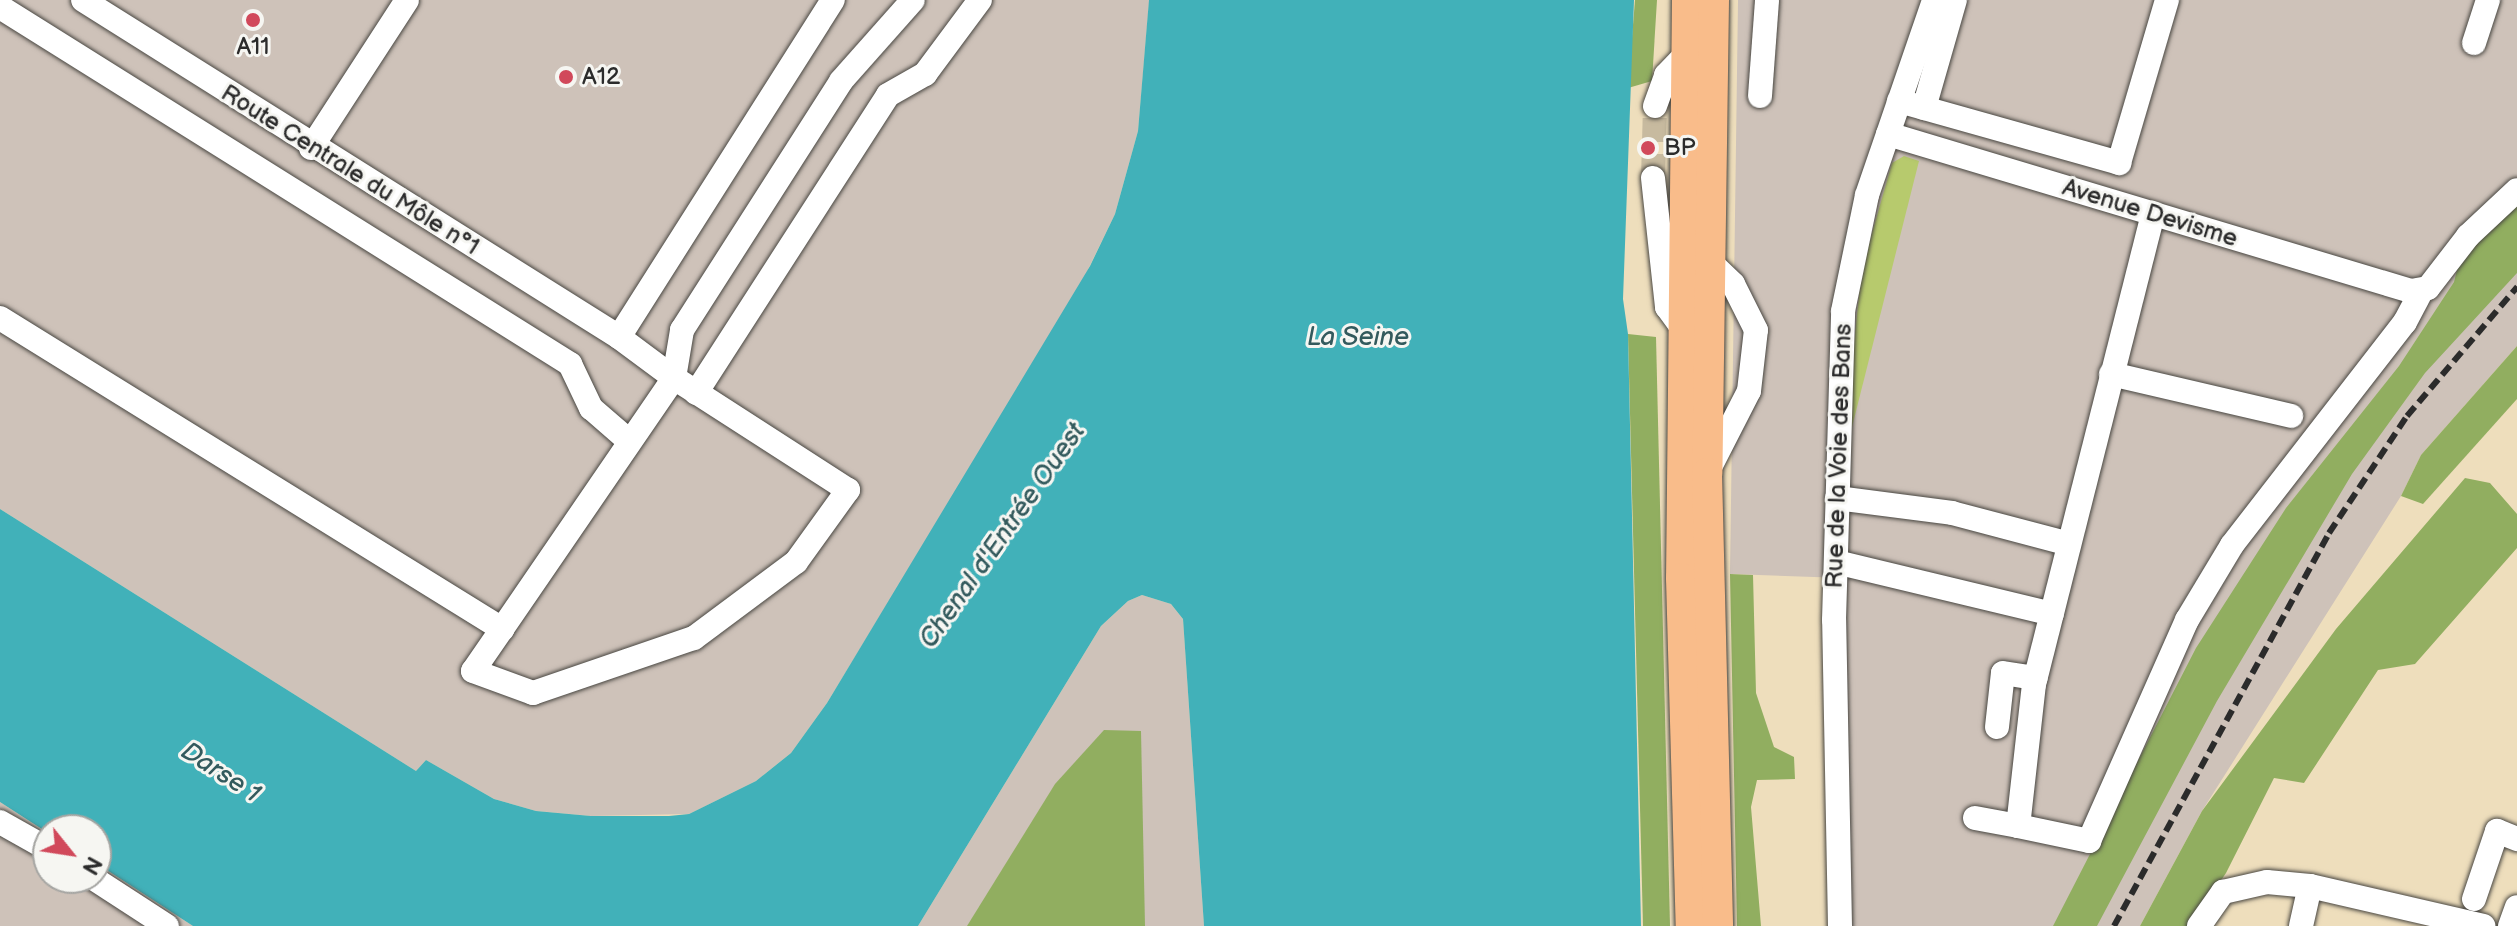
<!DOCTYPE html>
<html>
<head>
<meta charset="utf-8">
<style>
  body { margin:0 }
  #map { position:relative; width:2517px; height:926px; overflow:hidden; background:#eedebc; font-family:"Balsamiq Sans",sans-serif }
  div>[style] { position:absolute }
  .industrial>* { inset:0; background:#cec2b9 }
  .green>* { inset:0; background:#b7ca6d }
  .forest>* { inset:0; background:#91ae60 }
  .water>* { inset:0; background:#41b1b9 }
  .minor-tunnel>* { height:24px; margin-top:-12px; transform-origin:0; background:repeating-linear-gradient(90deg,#c7ba9f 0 24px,transparent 0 36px) }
  .roads { filter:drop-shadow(0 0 2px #484641) drop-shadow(0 0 2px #484641) }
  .minor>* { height:24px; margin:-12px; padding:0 12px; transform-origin:12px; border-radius:12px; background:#fff }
  .major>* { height:30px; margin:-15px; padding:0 15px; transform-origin:15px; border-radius:15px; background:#f9bc8a }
  .rail>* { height:6px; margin-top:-3px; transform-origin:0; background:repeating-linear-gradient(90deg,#2b2b2b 0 12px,transparent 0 18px) }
  .dots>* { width:22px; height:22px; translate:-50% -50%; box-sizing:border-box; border:4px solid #f6f6f2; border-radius:50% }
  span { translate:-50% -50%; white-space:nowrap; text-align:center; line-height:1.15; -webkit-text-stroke:6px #f6f6f2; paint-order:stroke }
  .poi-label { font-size:24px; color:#2b2b2b }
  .left { translate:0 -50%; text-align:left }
  .street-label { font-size:24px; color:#2b2b2b }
  .water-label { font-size:26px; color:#335a5d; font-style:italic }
  .north { position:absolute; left:32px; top:814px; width:80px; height:80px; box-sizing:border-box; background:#f6f6f2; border:2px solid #a5a5a2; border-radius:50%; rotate:120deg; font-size:22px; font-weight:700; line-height:32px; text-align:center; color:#2b2b2b }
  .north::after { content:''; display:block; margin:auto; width:28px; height:36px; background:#d1495b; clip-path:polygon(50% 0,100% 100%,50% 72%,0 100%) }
</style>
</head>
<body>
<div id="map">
  <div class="industrial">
    <i style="clip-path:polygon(0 0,1149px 0,1149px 3px,1138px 131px,1115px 214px,1079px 288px,827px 703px,791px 753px,756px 781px,689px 814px,591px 816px,536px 811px,494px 799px,426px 760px,416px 771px,0 509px)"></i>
    <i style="clip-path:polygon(1738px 0,2517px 0,2517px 346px,2421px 455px,2401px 496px,2202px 811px,2140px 926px,1850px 926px,1843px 578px,1730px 574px)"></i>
    <i style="clip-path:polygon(1142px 595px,1171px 604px,1183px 619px,1204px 926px,918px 926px,1101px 626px,1128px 601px)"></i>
    <i style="clip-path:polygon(0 802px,48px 833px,48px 878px,96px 878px,96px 863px,193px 926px,0 926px)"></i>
  </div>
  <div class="green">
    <i style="clip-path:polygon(1904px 156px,1919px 161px,1850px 435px,1850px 379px,1862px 268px,1892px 163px)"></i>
  </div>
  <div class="forest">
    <i style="clip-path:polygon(1635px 0,1657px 0,1652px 81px,1628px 88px)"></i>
    <i style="clip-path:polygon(2517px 204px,2517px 273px,2425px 373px,2352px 474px,2217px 701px,2097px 926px,2053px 926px,2196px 648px,2286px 508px,2399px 366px,2454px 282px,2460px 258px)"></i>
    <i style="clip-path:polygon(1628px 334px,1656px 337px,1670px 926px,1643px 926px)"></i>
    <i style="clip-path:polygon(2517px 346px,2517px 399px,2423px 504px,2401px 496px,2421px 455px)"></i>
    <i style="clip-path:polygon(2465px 478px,2490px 483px,2517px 514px,2517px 548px,2415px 664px,2378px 670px,2304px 783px,2274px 778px,2226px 873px,2190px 926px,2140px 926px,2202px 811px,2336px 629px)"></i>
    <i style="clip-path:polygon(1730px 574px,1753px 575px,1756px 693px,1774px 747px,1794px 757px,1795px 779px,1757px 780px,1751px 807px,1761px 926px,1737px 926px)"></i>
    <i style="clip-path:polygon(1104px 730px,1141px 731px,1145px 926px,967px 926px,1055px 784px)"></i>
  </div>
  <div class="water">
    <i style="clip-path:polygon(1149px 0,1634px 0,1623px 299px,1628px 334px,1641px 926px,1204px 926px,1183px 619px,1171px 604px,1142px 595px,1128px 601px,1101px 626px,918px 926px,193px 926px,96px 863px,96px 830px,48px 833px,0 802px,0 509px,416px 771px,426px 760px,494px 799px,536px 811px,591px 816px,669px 816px,689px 814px,756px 781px,791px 753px,827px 703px,1090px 266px,1115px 214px,1138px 131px)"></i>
  </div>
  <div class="minor-tunnel">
    <i style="left:1653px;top:178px;width:72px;rotate:-88.4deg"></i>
  </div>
  <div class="roads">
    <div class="minor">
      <i style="left:0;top:7px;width:673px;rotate:32.06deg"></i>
      <i style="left:570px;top:364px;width:49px;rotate:64.5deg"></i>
      <i style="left:591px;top:408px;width:49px;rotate:40.9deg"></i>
      <i style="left:2474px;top:43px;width:45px;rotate:-72deg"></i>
      <i style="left:1760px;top:96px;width:96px;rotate:-85.8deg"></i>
      <i style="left:1899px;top:101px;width:229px;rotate:15.7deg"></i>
      <i style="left:2119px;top:163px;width:170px;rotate:-73.6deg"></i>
      <i style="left:1655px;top:106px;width:33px;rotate:-70deg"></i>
      <i style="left:1666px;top:75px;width:29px;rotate:-46deg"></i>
      <i style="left:1924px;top:108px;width:112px;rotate:-74deg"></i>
      <i style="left:1888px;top:134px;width:546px;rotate:16.71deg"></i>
      <i style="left:2411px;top:291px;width:17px;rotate:-10deg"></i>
      <i style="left:2428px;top:288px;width:66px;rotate:-52.4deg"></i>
      <i style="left:2468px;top:236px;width:67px;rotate:-43.2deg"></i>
      <i style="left:311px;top:148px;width:176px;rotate:-57deg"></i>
      <i style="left:1653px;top:178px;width:130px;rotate:83.8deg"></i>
      <i style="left:1667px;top:307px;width:26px;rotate:54deg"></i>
      <i style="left:2153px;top:214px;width:485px;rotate:104.2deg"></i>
      <i style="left:2034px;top:684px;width:143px;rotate:96.4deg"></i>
      <i style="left:2018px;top:826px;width:73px;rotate:11.9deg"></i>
      <i style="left:2089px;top:841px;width:242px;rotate:-66.1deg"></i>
      <i style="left:2187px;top:620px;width:87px;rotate:-59deg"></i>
      <i style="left:2232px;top:545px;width:282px;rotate:-52.2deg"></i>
      <i style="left:2405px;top:322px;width:34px;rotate:-62deg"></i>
      <i style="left:0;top:318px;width:591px;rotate:31.78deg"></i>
      <i style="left:502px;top:629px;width:304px;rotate:-55.6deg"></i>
      <i style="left:674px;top:378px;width:69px;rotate:-143.3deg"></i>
      <i style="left:619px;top:337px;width:633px;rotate:-147.84deg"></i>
      <i style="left:619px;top:337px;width:399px;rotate:-57.6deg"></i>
      <i style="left:2111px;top:374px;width:185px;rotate:13.1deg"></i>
      <i style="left:696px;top:393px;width:354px;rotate:-57.2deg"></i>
      <i style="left:888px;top:95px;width:43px;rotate:-29.6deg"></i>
      <i style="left:925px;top:74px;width:92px;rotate:-53.4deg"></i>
      <i style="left:1707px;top:473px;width:92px;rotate:-62.9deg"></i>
      <i style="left:1749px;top:391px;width:61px;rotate:-83.5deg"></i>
      <i style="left:1756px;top:330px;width:51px;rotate:-116.6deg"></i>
      <i style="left:1733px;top:284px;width:32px;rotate:-136deg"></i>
      <i style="left:1837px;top:498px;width:116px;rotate:7.4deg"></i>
      <i style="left:1952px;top:513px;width:121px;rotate:14.8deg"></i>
      <i style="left:1836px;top:562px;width:222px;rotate:13.5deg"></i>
      <i style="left:502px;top:629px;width:51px;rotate:124.6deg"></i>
      <i style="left:473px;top:671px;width:64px;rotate:20.1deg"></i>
      <i style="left:533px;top:693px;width:170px;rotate:-18.9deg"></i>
      <i style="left:694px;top:638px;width:127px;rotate:-36.7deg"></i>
      <i style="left:796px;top:562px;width:89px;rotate:-54.2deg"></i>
      <i style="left:848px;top:490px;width:207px;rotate:-147.2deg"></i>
      <i style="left:674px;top:378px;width:49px;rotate:-80.5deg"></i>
      <i style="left:682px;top:330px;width:295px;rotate:-57.4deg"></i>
      <i style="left:841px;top:81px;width:108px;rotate:-48.4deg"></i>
      <i style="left:1997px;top:727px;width:54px;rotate:-83.7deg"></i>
      <i style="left:2003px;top:673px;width:33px;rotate:9deg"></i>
      <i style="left:1975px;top:818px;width:44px;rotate:10.5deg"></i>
      <i style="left:0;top:822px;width:55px;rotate:29.4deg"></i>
      <i style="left:93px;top:878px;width:88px;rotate:33deg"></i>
      <i style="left:2474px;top:899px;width:72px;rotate:-71.3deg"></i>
      <i style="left:2497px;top:831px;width:22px;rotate:22deg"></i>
      <i style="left:1840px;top:926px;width:306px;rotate:-91.1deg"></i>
      <i style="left:1834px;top:620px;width:309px;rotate:-88.3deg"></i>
      <i style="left:1843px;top:311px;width:118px;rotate:-78.3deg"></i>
      <i style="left:1867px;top:195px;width:206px;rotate:-71deg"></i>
      <i style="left:2199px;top:926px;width:42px;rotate:-54.8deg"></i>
      <i style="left:2223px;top:892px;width:45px;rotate:-12.8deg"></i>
      <i style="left:2267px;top:882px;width:43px;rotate:5.3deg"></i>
      <i style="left:2310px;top:886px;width:178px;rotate:13deg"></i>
      <i style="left:2301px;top:926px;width:41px;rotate:-77.3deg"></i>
      <i style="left:2510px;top:926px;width:20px;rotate:-70deg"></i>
    </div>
    <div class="major">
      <i style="left:1687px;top:0;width:578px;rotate:90.59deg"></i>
      <i style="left:1681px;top:578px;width:348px;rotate:88.4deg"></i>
      <i style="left:1714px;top:0;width:473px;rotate:90.8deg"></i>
      <i style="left:1707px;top:473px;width:453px;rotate:88.6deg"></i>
    </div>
  </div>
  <div class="rail">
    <i style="left:2114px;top:926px;width:448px;rotate:-61.3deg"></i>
    <i style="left:2329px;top:533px;width:141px;rotate:-56.3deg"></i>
    <i style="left:2407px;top:416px;width:170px;rotate:-49.5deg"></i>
  </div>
  <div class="dots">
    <i style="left:253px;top:20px;background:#d1495b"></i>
    <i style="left:566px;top:77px;background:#d1495b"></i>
    <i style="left:1648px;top:148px;background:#d1495b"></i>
  </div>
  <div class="poi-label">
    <span style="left:253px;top:47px">A11</span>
    <span class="left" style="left:582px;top:77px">A12</span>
    <span class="left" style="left:1664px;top:148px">BP</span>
  </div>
  <div class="street-label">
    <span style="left:350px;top:170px;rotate:32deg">Route Centrale du Môle n°1</span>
    <span style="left:2150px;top:213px;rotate:17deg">Avenue Devisme</span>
    <span style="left:1839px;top:456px;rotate:-88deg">Rue de la Voie des Bans</span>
  </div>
  <div class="water-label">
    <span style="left:1358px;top:338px">La Seine</span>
    <span style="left:1003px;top:536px;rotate:-55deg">Chenal d'Entrée Ouest</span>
    <span style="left:220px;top:773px;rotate:33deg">Darse 1</span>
  </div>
  <div class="north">N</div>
</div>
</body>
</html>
